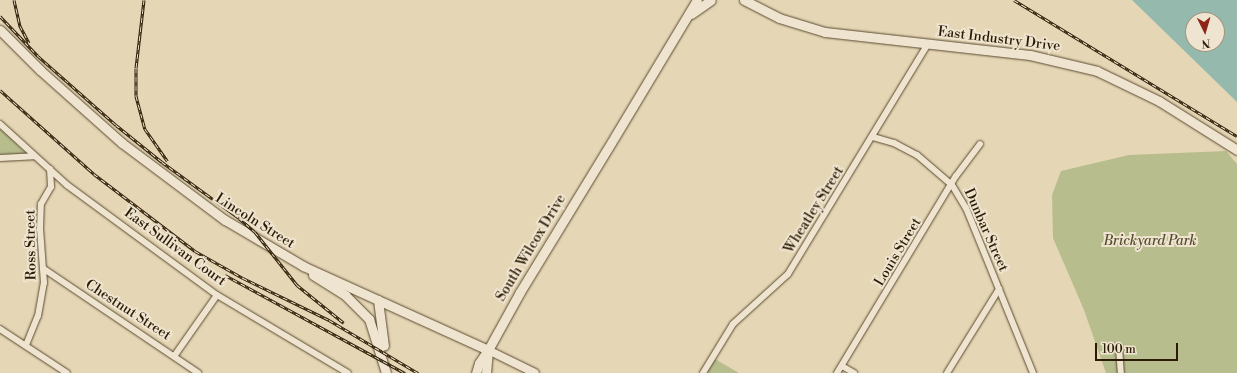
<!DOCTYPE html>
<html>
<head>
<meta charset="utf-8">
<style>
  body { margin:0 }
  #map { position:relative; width:1237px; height:373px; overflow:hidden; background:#e5d6b5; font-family:"Libre Bodoni",serif }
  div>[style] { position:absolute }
  .green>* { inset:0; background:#b7bd8c }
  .water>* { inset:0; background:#96b9ae }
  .roads { filter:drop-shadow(0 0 1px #5a4a30) drop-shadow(0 0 1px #5a4a30) }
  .minor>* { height:6px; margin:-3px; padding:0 3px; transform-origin:3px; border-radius:3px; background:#eee4cf }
  .tertiary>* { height:8px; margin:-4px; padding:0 4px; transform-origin:4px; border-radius:4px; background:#eee4cf }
  .secondary>* { height:9px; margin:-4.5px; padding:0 4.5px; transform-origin:4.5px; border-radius:4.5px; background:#eee4cf }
  .rail>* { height:3px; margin-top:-1.5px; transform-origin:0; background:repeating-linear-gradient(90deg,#eee4cf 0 4.5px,#2c1b04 0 9px); box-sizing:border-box; border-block:1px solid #2c1b04 }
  span { translate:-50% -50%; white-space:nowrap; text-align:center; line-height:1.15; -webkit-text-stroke:4px #eee4cf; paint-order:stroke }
  .street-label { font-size:14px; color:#2c1b04 }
  .park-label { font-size:14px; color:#564c2d; font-style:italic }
  .north { position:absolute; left:1185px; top:12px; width:40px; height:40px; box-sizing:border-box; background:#eee4cf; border:1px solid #a0947e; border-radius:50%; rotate:175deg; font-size:11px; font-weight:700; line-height:16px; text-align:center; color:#2c1b04 }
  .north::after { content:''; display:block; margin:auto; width:14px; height:18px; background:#8f2418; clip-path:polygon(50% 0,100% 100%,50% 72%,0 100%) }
  .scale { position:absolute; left:1095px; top:343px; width:83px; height:18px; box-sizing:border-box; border:2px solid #2c1b04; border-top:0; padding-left:5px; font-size:12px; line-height:14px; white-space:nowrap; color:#2c1b04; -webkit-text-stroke:3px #eee4cf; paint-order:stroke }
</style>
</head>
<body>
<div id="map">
  <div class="green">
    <i style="clip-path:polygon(0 128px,29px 156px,0 159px)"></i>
    <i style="clip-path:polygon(1226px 151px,1237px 164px,1237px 373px,1106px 373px,1084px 310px,1053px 238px,1052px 195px,1061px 171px,1129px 155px)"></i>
    <i style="clip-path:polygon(715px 359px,739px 373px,706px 373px)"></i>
  </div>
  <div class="water">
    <i style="clip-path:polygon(evenodd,1132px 0,1237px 0,1237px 102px,1132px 0,1193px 20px,1217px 20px,1217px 44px,1193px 44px,1193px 20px)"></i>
  </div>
  <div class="roads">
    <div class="minor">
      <i style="left:0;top:124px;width:91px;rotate:42.3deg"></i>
      <i style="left:67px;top:185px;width:186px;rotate:36.3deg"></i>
      <i style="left:217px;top:295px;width:152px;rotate:30.8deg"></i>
      <i style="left:873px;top:137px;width:22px;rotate:16deg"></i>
      <i style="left:894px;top:143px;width:26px;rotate:28deg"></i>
      <i style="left:917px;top:155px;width:46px;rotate:40.6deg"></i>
      <i style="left:952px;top:185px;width:27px;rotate:59deg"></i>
      <i style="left:966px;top:208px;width:178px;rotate:67.9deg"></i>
      <i style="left:0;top:158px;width:34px;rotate:-3deg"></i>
      <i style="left:44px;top:269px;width:186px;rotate:34deg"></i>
      <i style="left:0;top:329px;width:80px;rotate:33.3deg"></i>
      <i style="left:26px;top:345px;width:31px;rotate:-68deg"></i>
      <i style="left:38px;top:316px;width:34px;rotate:-80deg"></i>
      <i style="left:44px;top:283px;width:54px;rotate:-94.2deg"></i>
      <i style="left:40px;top:229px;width:25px;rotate:-88deg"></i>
      <i style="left:41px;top:204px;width:20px;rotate:-60deg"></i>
      <i style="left:51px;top:187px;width:18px;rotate:-93deg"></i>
      <i style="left:1119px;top:347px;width:26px;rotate:86deg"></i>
      <i style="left:175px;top:355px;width:73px;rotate:-55deg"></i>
      <i style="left:842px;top:366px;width:14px;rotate:30deg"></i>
      <i style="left:703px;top:373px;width:57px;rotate:-58.5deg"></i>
      <i style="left:733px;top:324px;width:74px;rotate:-42.3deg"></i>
      <i style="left:788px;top:274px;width:269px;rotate:-58.7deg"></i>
      <i style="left:837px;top:373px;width:230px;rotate:-58.9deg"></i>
      <i style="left:956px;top:176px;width:40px;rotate:-53deg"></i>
      <i style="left:947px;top:373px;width:99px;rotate:-58.2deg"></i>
    </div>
    <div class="tertiary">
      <i style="left:488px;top:350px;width:52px;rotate:26.1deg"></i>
    </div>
    <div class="secondary">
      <i style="left:744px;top:0;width:39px;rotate:27deg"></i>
      <i style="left:779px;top:18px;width:48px;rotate:16.9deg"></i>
      <i style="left:825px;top:32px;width:206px;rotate:6.4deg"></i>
      <i style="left:1030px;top:55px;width:69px;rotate:13.4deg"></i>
      <i style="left:1097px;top:71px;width:69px;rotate:25.8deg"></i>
      <i style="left:1159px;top:101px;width:92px;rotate:32.1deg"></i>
      <i style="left:691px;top:14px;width:24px;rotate:-35deg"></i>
      <i style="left:0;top:30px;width:57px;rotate:45deg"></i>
      <i style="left:40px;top:70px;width:110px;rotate:41.7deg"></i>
      <i style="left:122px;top:143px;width:129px;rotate:36.8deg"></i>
      <i style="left:225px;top:220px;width:91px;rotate:30.5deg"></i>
      <i style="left:303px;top:266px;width:203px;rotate:24.4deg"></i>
      <i style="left:614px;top:138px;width:161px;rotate:-59deg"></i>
      <i style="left:313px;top:275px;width:39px;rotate:32deg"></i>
      <i style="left:346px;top:296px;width:33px;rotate:45deg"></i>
      <i style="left:369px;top:319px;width:57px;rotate:72.5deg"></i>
      <i style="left:378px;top:300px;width:46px;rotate:82.6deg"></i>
      <i style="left:476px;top:373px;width:10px;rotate:-73deg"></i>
      <i style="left:479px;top:363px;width:14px;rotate:-56deg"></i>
      <i style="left:486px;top:373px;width:23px;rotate:-85deg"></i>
      <i style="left:488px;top:350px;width:66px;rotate:-61.1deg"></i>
      <i style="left:520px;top:292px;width:177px;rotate:-58.6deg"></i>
    </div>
  </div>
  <div class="rail">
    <i style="left:14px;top:0;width:27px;rotate:77deg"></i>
    <i style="left:20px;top:26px;width:19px;rotate:62deg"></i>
    <i style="left:144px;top:0;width:68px;rotate:96.7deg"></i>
    <i style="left:136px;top:68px;width:28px;rotate:90deg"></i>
    <i style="left:136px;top:96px;width:34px;rotate:75deg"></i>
    <i style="left:145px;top:129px;width:39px;rotate:55deg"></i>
    <i style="left:1014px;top:0;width:261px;rotate:31.4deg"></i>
    <i style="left:0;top:16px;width:55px;rotate:46.5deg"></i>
    <i style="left:38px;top:56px;width:104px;rotate:41.5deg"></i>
    <i style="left:116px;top:125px;width:59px;rotate:38.8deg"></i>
    <i style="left:162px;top:162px;width:95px;rotate:36deg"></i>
    <i style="left:239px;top:218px;width:21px;rotate:41deg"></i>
    <i style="left:255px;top:232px;width:68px;rotate:51.6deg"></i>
    <i style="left:297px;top:285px;width:60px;rotate:39deg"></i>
    <i style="left:0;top:90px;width:126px;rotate:41.8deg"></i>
    <i style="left:94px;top:174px;width:127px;rotate:37.3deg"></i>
    <i style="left:195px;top:251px;width:55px;rotate:29.4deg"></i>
    <i style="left:243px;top:278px;width:96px;rotate:26deg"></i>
    <i style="left:329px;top:320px;width:104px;rotate:30.8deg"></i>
    <i style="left:225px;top:275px;width:205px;rotate:28.6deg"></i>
  </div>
  <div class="street-label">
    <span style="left:999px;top:39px;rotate:7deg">East Industry Drive</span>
    <span style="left:814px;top:210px;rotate:-58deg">Wheatley Street</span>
    <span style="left:255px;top:221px;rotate:32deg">Lincoln Street</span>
    <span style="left:986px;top:230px;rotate:66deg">Dunbar Street</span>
    <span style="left:31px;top:245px;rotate:-91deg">Ross Street</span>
    <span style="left:175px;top:247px;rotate:36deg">East Sullivan Court</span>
    <span style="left:531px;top:248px;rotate:-59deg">South Wilcox Drive</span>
    <span style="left:898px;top:252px;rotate:-59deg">Louis Street</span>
    <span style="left:128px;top:310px;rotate:33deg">Chestnut Street</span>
  </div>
  <div class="park-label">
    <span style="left:1150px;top:241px">Brickyard Park</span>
  </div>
  <div class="north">N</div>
  <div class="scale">100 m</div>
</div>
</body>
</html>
